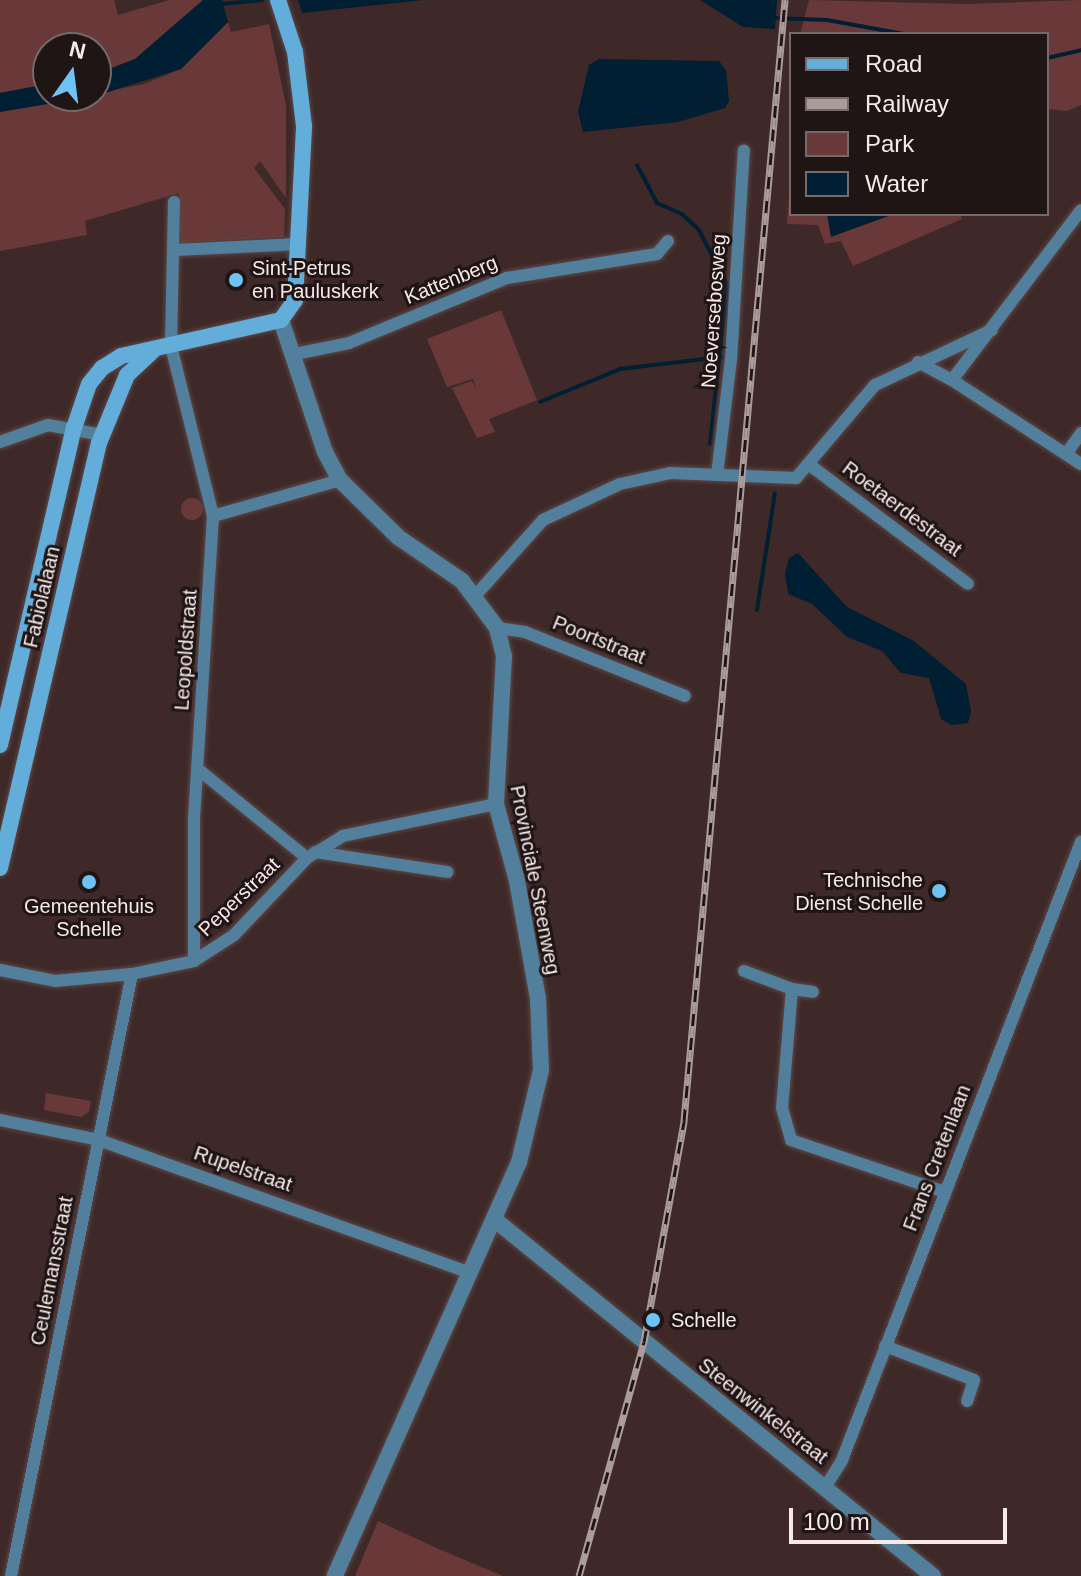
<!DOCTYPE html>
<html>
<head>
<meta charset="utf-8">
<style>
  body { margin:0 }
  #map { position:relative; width:1081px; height:1576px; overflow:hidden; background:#3e2928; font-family:Helvetica,sans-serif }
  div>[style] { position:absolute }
  .green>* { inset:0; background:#693939 }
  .round { border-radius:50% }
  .water>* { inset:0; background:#001f32 }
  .stream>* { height:4px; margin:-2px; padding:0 2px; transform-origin:2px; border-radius:2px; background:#001f32 }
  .roads { filter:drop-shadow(0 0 2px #5c4847) drop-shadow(0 0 2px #5c4847) }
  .minor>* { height:12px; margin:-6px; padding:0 6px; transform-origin:6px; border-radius:6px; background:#52809c }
  .tertiary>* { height:16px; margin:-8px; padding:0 8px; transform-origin:8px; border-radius:8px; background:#52809c }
  .secondary>* { height:16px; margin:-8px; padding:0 8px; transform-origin:8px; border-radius:8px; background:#62adda }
  .rail>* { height:7px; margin-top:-3.5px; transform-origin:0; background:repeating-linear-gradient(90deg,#1e1514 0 12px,#ac9b9b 0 24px); box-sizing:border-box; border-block:2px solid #ac9b9b }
  .dots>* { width:22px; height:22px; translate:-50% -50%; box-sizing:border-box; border:4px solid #1e1514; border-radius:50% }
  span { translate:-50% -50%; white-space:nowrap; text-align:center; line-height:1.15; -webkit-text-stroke:6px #1e1514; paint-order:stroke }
  .poi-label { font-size:20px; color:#f8e9e9 }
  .left { translate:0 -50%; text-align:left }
  .right { translate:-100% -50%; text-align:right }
  .street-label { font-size:20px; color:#f8e9e9 }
  .legend { position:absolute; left:789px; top:32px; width:260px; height:184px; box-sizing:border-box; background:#1e1514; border:2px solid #756a69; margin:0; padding:10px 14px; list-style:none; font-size:24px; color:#f8e9e9 }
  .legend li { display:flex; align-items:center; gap:16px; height:40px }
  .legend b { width:40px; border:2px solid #756a69 }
  .north { position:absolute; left:32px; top:32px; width:80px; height:80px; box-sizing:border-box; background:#1e1514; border:2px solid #756a69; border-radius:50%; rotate:14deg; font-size:22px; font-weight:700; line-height:32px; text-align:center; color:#f8e9e9 }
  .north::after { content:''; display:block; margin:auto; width:28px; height:36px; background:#6fc2f4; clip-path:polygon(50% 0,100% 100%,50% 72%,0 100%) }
  .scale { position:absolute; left:789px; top:1508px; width:218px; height:36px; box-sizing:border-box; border:4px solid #f8e9e9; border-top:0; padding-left:10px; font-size:24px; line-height:28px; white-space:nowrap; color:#f8e9e9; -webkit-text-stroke:6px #1e1514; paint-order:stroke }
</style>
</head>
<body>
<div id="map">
  <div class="green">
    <i style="clip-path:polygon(0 0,114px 0,118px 15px,169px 0,203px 0,135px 59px,96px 74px,96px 48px,48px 48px,48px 84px,0 93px)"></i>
    <i style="clip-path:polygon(809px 0,966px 4px,1081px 0,1081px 105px,1067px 111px,1047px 109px,1047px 34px,800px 34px)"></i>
    <i style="clip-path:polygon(228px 22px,231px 32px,269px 24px,286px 105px,286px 198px,260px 161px,254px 168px,285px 209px,284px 237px,180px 243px,179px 193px,85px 221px,87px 235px,0 251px,0 112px,144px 84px,181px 69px)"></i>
    <i style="clip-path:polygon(791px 162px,791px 214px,827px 214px,831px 236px,894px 214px,960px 214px,962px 219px,853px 266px,841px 241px,825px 244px,818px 225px,787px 224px)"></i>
    <i style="clip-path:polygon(501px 310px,537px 400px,489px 419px,495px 432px,477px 438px,452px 388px,472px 381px,476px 388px,473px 379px,447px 387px,427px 339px)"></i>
    <i class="round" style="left:181px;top:498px;width:22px;height:22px"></i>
    <i style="clip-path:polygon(46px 1093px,91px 1101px,89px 1112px,81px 1117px,44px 1110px)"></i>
    <i style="clip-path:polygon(378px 1521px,441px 1550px,503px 1576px,355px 1576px)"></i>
  </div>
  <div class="water">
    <i style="clip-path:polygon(203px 0,222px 0,228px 22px,181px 69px,96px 96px,96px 74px,135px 59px)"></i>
    <i style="clip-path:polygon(298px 0,423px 0,302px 13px)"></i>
    <i style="clip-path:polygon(700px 0,777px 0,775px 29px,743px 27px)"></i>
    <i style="clip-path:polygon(599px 59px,719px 61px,726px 70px,729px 101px,725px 108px,678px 122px,583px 132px,578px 112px,589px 65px)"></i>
    <i style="clip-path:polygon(48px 84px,48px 96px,96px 96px,0 112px,0 93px)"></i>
    <i style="clip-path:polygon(827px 214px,894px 214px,831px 237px)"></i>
    <i style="clip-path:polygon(798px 553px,847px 607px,914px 641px,966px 684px,971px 711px,968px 723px,951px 725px,941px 719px,929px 678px,901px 673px,882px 651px,847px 637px,812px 604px,788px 594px,785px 573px,789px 558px)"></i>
  </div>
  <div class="stream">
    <i style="left:221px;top:4px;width:41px;rotate:-5.6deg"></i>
    <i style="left:772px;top:18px;width:55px;rotate:2.1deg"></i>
    <i style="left:827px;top:20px;width:78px;rotate:10.3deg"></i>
    <i style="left:1047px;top:58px;width:35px;rotate:-13deg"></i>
    <i style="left:637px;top:165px;width:43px;rotate:62.2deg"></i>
    <i style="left:657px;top:203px;width:27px;rotate:24deg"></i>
    <i style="left:682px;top:214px;width:23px;rotate:43deg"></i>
    <i style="left:699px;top:230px;width:62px;rotate:63deg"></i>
    <i style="left:727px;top:285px;width:160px;rotate:96.1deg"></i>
    <i style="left:540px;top:402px;width:87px;rotate:-22.4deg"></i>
    <i style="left:620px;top:369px;width:102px;rotate:-6.8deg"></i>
    <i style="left:757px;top:610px;width:118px;rotate:-81.3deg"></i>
  </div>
  <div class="roads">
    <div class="minor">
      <i style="left:174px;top:202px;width:144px;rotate:91.2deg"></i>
      <i style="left:171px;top:346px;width:175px;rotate:76.1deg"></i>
      <i style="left:213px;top:516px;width:305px;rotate:93.6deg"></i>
      <i style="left:194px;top:820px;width:141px;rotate:90deg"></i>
      <i style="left:175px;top:250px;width:125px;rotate:-2.7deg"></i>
      <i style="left:295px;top:354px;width:55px;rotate:-11.5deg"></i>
      <i style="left:349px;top:343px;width:171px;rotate:-22.4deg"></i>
      <i style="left:507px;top:278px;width:152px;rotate:-9.1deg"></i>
      <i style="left:657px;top:254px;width:17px;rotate:-50deg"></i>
      <i style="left:918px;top:362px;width:38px;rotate:28deg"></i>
      <i style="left:952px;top:380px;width:213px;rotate:-52.8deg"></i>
      <i style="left:952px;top:380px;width:154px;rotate:33.1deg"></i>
      <i style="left:0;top:442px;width:51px;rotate:-19.5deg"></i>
      <i style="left:48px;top:425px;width:55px;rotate:10.5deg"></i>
      <i style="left:1066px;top:454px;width:26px;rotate:-54deg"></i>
      <i style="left:811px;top:466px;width:196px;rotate:36.9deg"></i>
      <i style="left:717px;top:475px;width:116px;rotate:-83.1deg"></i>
      <i style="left:731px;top:360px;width:210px;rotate:-86.5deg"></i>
      <i style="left:213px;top:516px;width:132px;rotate:-15.8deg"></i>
      <i style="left:475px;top:596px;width:102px;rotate:-48.2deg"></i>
      <i style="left:543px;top:520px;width:85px;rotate:-25.1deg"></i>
      <i style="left:620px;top:484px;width:51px;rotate:-12.4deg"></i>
      <i style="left:670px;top:473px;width:126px;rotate:2.3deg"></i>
      <i style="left:796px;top:478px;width:122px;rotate:-49.7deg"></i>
      <i style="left:875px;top:385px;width:129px;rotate:-25.2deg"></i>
      <i style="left:497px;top:628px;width:28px;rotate:8deg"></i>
      <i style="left:525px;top:632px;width:172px;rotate:21.8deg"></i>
      <i style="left:199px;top:770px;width:139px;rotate:39.2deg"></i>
      <i style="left:315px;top:852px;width:134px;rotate:8.6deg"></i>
      <i style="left:0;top:970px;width:56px;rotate:11.3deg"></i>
      <i style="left:55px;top:981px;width:77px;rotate:-5.2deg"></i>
      <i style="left:132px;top:974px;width:63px;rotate:-11.8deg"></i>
      <i style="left:194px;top:961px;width:48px;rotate:-33deg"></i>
      <i style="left:234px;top:935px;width:106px;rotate:-46.5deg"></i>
      <i style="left:307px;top:858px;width:42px;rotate:-31.4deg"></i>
      <i style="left:343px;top:836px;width:156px;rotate:-11.8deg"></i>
      <i style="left:744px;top:971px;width:51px;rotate:20.6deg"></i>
      <i style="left:792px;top:989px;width:119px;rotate:94.8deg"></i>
      <i style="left:782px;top:1108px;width:33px;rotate:74deg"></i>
      <i style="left:791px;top:1140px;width:163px;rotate:18.7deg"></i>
      <i style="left:792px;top:989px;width:21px;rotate:8deg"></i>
      <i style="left:0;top:1120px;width:101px;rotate:11.4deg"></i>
      <i style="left:99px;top:1140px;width:392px;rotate:19.7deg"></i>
      <i style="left:885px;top:1346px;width:95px;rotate:20.9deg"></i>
      <i style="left:974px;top:1380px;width:22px;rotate:108deg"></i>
      <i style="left:826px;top:1486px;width:31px;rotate:-58deg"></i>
      <i style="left:842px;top:1460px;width:663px;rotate:-68.86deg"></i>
      <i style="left:11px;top:1576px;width:614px;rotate:-78.64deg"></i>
    </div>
    <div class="tertiary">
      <i style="left:281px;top:320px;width:139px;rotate:71.6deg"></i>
      <i style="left:325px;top:452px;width:32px;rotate:62deg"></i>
      <i style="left:340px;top:480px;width:81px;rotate:44.5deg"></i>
      <i style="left:398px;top:537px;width:78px;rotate:34.5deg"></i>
      <i style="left:462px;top:581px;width:59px;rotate:53.3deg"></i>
      <i style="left:497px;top:628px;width:29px;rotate:76deg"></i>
      <i style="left:504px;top:656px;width:148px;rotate:93.1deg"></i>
      <i style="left:496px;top:804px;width:80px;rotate:74.7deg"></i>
      <i style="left:517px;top:881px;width:120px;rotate:79.9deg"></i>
      <i style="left:538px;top:999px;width:71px;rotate:87.6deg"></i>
      <i style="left:541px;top:1070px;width:95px;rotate:103.4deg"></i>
      <i style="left:519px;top:1162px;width:453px;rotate:114deg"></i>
      <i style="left:494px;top:1219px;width:566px;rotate:39.12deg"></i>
    </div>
    <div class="secondary">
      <i style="left:0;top:745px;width:326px;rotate:-76.9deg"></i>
      <i style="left:74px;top:428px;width:46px;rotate:-71.2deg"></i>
      <i style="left:89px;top:384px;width:21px;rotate:-51deg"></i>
      <i style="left:102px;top:368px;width:22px;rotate:-32deg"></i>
      <i style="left:121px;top:356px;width:164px;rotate:-12.7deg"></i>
      <i style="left:281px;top:320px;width:24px;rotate:-55deg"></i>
      <i style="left:295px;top:300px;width:174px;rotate:-87deg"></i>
      <i style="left:304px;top:126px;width:75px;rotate:-96.9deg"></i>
      <i style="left:295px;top:52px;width:55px;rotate:-108.1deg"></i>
      <i style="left:0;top:868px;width:436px;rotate:-76.9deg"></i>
      <i style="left:99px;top:443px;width:74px;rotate:-67.6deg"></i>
      <i style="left:127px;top:375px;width:35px;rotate:-43deg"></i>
    </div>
  </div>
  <div class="rail">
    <i style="left:579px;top:1576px;width:243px;rotate:-74.5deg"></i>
    <i style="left:644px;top:1342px;width:225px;rotate:-79.7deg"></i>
    <i style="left:684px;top:1121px;width:1126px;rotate:-84.85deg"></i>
  </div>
  <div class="dots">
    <i style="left:236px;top:280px;background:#6fc2f4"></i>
    <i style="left:89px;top:882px;background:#6fc2f4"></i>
    <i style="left:939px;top:891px;background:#6fc2f4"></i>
    <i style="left:653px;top:1320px;background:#6fc2f4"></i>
  </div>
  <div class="poi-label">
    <span class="left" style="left:252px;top:280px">Sint-Petrus<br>en Pauluskerk</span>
    <span class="right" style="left:923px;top:892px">Technische<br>Dienst Schelle</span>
    <span style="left:89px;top:918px">Gemeentehuis<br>Schelle</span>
    <span class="left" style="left:671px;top:1320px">Schelle</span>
  </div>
  <div class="street-label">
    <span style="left:451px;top:280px;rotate:-22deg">Kattenberg</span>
    <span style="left:714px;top:311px;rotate:-86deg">Noeversebosweg</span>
    <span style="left:902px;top:509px;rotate:37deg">Roetaerdestraat</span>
    <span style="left:42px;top:597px;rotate:-77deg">Fabiolalaan</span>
    <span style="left:599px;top:640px;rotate:22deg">Poortstraat</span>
    <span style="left:186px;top:650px;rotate:-86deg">Leopoldstraat</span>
    <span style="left:535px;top:880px;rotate:79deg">Provinciale Steenweg</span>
    <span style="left:239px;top:897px;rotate:-44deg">Peperstraat</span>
    <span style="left:937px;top:1158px;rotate:-69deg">Frans Cretenlaan</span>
    <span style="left:243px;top:1169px;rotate:19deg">Rupelstraat</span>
    <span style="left:52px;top:1271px;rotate:-79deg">Ceulemansstraat</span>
    <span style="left:763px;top:1411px;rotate:38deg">Steenwinkelstraat</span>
  </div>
  <ul class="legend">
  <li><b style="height:10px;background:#62adda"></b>Road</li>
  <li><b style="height:10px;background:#ac9b9b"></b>Railway</li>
  <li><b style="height:22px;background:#693939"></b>Park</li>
  <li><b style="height:22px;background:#001f32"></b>Water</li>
  </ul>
  <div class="north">N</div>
  <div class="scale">100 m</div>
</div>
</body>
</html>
